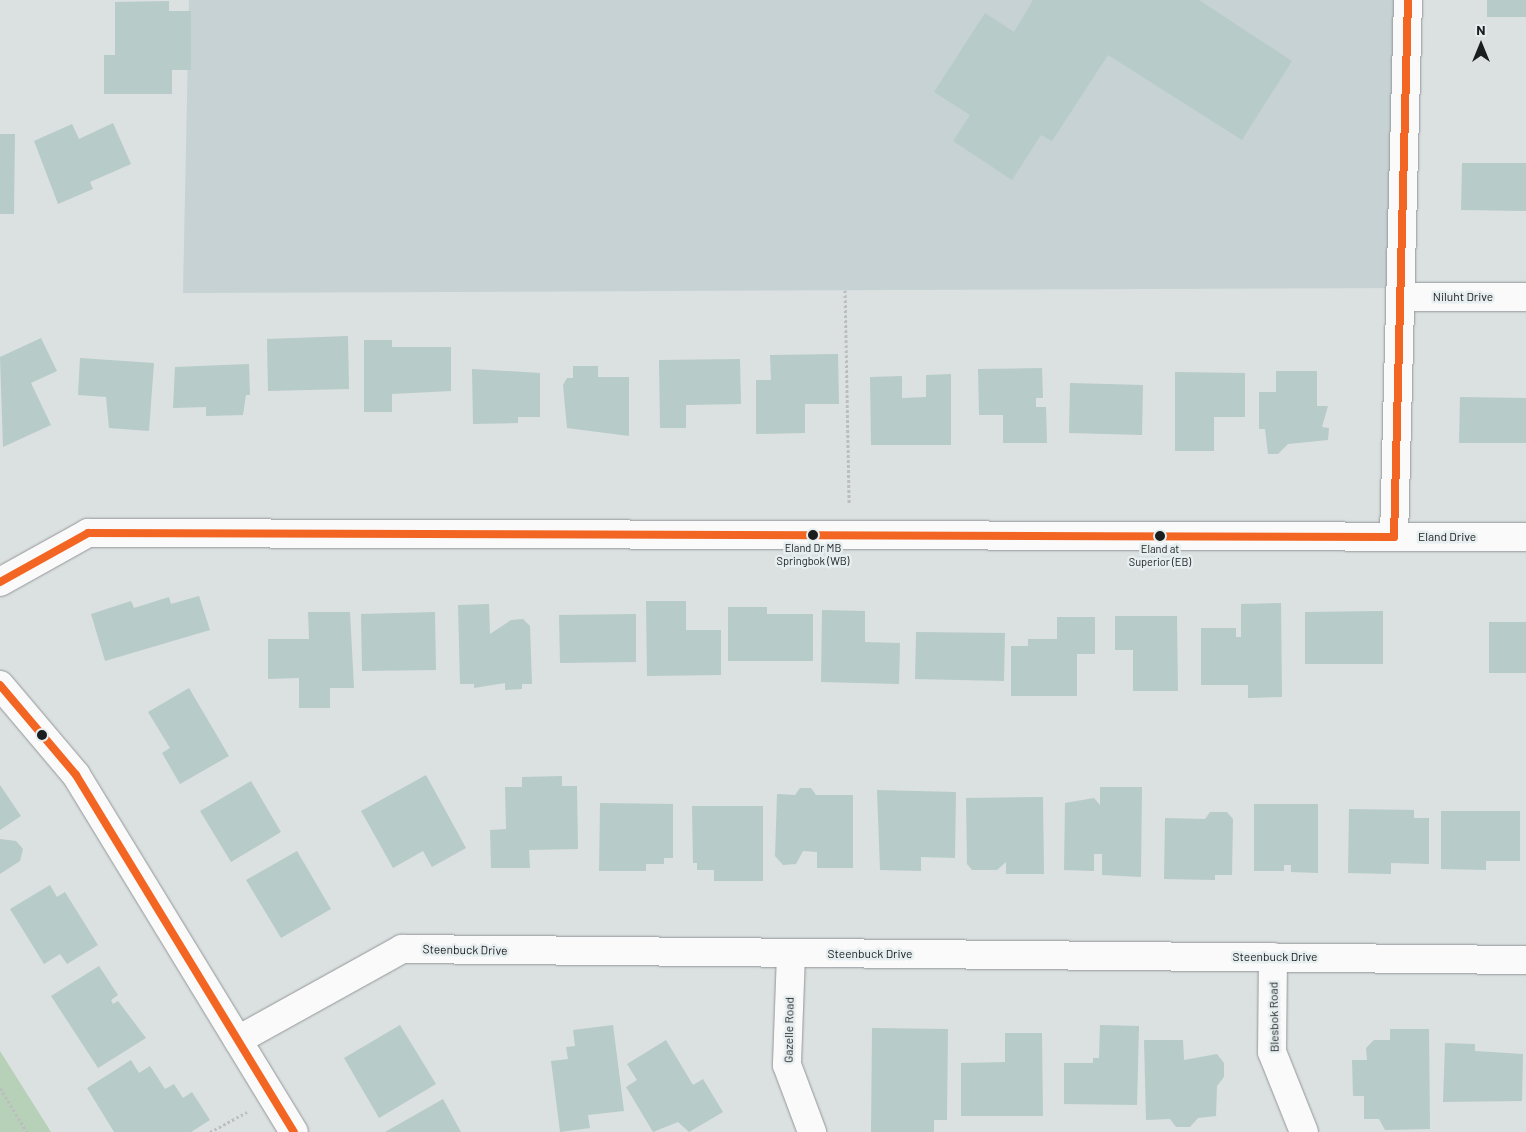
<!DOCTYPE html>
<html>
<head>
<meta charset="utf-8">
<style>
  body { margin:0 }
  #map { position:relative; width:1526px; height:1132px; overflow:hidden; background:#dbe0e1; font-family:Barlow,sans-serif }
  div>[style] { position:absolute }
  .built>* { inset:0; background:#c6d2d3 }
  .green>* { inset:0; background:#b6d1b8 }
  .building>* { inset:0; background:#b7cbc8 }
  .path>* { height:3px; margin-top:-1.5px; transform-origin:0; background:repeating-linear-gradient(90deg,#bcbdbe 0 2.5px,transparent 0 5px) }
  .roads { filter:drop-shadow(0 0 1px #949798) drop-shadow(0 0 1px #949798) }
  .minor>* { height:28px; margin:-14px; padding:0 14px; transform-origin:14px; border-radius:14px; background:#fafafa }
  .bus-1>* { height:8px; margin:-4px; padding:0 4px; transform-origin:4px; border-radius:4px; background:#f26522 }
  .dots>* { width:14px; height:14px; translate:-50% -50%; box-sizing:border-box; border:2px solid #e6eef0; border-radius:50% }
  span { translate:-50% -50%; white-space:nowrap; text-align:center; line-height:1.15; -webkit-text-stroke:5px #e6eef0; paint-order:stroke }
  .bus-label { font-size:11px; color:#1b1e1f }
  .street-label { font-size:12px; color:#1b1e1f }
  .north { position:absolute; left:1456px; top:20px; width:50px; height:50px; -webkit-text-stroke:4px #e6eef0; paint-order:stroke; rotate:0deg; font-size:14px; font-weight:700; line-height:20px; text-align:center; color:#1b1e1f }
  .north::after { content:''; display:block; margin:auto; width:18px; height:22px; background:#1b1e1f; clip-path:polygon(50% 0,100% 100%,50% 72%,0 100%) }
</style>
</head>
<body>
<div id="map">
  <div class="built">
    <i style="clip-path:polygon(189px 0,1408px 0,1400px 288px,183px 293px)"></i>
  </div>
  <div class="green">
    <i style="clip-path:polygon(0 1051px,51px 1132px,0 1132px)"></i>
  </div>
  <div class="building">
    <i style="clip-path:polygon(1033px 0,1199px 0,1292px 61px,1242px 140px,1108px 55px,1052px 141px,1041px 135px,1012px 180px,953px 141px,970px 115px,934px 92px,985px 13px,1014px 32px)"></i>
    <i style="clip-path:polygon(1487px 0,1526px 0,1526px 17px,1487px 17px)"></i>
    <i style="clip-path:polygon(169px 1px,169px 11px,191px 11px,191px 70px,172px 70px,172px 94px,104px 94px,104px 55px,115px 55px,115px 2px)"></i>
    <i style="clip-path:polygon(113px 123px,131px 164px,90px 182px,93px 189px,58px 204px,34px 141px,72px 124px,79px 139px)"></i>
    <i style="clip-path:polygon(0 134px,15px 134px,14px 214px,0 214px)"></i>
    <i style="clip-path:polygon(1462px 163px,1526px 163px,1526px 211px,1461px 210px)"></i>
    <i style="clip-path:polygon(348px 336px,349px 389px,268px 391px,267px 339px)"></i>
    <i style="clip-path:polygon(41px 338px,57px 371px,31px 383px,51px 425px,3px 447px,0 357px)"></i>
    <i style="clip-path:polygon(364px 340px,392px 340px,392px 347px,451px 347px,451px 391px,392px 394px,392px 412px,364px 412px)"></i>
    <i style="clip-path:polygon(838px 354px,839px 404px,805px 404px,805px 433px,756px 434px,756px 380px,771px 380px,770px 355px)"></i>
    <i style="clip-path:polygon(80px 358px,154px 363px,149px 431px,109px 428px,106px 397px,78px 395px)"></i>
    <i style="clip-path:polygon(740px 359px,741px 404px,686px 405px,686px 428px,660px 428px,659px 360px)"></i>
    <i style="clip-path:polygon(249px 364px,250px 395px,246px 395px,243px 415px,206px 416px,206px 407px,173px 408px,175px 367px)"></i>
    <i style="clip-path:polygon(573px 366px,598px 366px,598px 377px,629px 377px,629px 436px,567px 428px,563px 385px,567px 378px,573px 378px)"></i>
    <i style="clip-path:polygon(1042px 368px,1043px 398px,1036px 398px,1036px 407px,1046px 407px,1047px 443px,1003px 443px,1003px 415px,979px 415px,978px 369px)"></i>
    <i style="clip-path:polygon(472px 369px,540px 373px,540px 417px,518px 417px,518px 423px,473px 424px)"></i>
    <i style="clip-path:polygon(1276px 371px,1317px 371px,1317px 406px,1328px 406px,1322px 427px,1329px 428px,1328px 440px,1288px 444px,1278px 454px,1268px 454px,1265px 429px,1259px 429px,1259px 392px,1276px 392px)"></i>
    <i style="clip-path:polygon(1175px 372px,1245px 373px,1245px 417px,1214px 417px,1214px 451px,1175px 451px)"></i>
    <i style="clip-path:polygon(951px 374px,951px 445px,871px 445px,870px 377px,902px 376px,902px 398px,926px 397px,926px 375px)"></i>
    <i style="clip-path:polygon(1070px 383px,1143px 385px,1142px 435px,1069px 433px)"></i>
    <i style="clip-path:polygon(1460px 397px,1526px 398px,1526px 443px,1459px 443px)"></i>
    <i style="clip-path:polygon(199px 596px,210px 630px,105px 661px,91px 614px,131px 601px,134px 608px,169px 597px,171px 604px)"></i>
    <i style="clip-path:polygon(646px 601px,686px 601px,686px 630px,721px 630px,721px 675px,647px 676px)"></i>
    <i style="clip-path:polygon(1281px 603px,1282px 697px,1248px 698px,1248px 685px,1201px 685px,1201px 628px,1236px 628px,1236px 637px,1241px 637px,1241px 604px)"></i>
    <i style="clip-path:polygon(489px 604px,490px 634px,511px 620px,523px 619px,530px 626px,532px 684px,522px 684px,522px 689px,505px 690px,505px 683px,474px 688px,474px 684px,460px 684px,458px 605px)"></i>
    <i style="clip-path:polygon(728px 607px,767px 607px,767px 614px,813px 614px,813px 661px,728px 661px)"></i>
    <i style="clip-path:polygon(822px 610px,865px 611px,865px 642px,900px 643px,899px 684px,821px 682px)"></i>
    <i style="clip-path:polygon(1383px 611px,1383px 664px,1305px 664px,1305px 612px)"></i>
    <i style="clip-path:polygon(308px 612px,350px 612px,354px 688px,330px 688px,330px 708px,299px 708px,299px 678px,268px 679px,268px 639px,309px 639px)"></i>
    <i style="clip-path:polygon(435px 612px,436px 670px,362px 671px,361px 614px)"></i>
    <i style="clip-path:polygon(636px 614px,636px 662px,560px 663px,559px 615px)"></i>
    <i style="clip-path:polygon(1115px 616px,1177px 616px,1178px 691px,1133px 691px,1133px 650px,1115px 650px)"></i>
    <i style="clip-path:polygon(1057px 617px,1095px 617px,1095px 654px,1077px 654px,1077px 696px,1011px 696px,1011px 646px,1028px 646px,1028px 639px,1057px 639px)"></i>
    <i style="clip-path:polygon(1489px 622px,1526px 622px,1526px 673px,1489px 673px)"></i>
    <i style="clip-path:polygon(916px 632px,1005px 633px,1004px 681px,915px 679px)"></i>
    <i style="clip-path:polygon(189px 688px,229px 756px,180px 784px,162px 753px,170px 748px,148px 712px)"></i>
    <i style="clip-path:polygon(426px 775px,466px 848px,432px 867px,423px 851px,393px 868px,361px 811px)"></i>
    <i style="clip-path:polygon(562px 776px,562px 786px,577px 786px,578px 849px,529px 850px,530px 868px,491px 868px,490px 830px,506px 829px,505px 787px,522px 787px,522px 777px)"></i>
    <i style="clip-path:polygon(251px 781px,281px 832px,231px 862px,200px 811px)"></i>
    <i style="clip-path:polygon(0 785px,21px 816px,0 830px)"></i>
    <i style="clip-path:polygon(1100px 787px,1142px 787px,1141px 877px,1102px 875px,1102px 854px,1094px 854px,1094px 871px,1064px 870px,1065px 803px,1094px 798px,1100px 805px)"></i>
    <i style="clip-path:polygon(800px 788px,811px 788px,816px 795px,853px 795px,853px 868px,817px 868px,817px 852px,803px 851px,796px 864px,783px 865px,775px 856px,777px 794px,795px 795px)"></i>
    <i style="clip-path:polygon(877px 790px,956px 792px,955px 858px,921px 857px,921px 871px,880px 870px)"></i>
    <i style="clip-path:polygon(1043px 797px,1044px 874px,1006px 874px,1006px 862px,997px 870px,972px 870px,967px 864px,966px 798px)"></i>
    <i style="clip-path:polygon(600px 803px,673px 804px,673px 858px,664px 858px,664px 864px,646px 864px,646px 871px,599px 871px)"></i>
    <i style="clip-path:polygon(1254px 804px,1318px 804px,1318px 873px,1291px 872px,1291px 865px,1284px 865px,1284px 871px,1254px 871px)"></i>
    <i style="clip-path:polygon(692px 806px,763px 806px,763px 881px,714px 881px,714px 870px,697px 870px,697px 863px,693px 863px)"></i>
    <i style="clip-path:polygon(1349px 809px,1414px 810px,1414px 818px,1429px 818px,1429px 864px,1391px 863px,1391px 874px,1348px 873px)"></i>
    <i style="clip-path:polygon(1441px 811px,1520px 811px,1520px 861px,1486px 861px,1486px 870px,1441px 869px)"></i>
    <i style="clip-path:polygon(1210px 812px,1227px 812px,1233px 819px,1232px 875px,1215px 875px,1215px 880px,1164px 879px,1165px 818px,1205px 819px)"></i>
    <i style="clip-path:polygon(0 839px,16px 841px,23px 849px,20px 861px,0 874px)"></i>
    <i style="clip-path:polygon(297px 851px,331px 909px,281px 938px,246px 880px)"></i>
    <i style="clip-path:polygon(50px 885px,57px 897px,65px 892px,98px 945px,67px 964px,60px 954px,44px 964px,10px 909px)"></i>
    <i style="clip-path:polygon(99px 966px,118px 995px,111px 1000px,113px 1004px,118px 1001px,146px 1038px,98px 1068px,51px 996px)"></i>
    <i style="clip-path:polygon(400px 1025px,436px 1084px,379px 1118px,344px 1058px)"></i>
    <i style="clip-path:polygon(613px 1025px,624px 1111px,588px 1115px,590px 1128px,560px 1132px,551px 1061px,568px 1059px,566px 1047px,575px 1046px,573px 1030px)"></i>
    <i style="clip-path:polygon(1100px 1025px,1139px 1026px,1137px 1105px,1064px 1104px,1064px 1063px,1093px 1063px,1093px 1058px,1099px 1058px)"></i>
    <i style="clip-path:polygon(872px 1028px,948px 1029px,947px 1120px,934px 1120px,934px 1132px,871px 1132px)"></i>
    <i style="clip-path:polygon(1390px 1029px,1429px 1029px,1430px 1129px,1385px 1130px,1379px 1119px,1364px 1119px,1364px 1096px,1353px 1096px,1352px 1060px,1367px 1060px,1366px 1048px,1374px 1040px,1390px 1040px)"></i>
    <i style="clip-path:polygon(1005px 1033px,1042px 1033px,1043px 1116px,961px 1116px,961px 1063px,1005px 1062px)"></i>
    <i style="clip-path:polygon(666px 1040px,693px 1085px,703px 1079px,723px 1112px,689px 1132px,678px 1122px,653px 1132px,626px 1087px,637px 1080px,627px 1064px)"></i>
    <i style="clip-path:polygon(1144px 1040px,1183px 1040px,1184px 1060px,1217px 1054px,1224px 1063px,1224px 1077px,1217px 1086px,1216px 1116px,1198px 1118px,1190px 1127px,1176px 1127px,1170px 1119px,1146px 1120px)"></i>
    <i style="clip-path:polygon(1445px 1043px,1475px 1044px,1475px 1051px,1523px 1054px,1522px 1101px,1443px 1102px)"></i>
    <i style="clip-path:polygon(131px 1060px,139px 1073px,150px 1066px,165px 1089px,174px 1084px,183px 1098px,192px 1092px,210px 1120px,191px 1132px,114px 1132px,87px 1088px)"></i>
    <i style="clip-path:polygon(443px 1099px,461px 1132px,385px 1132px)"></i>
  </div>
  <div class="path">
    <i style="left:845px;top:290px;width:214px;rotate:88.9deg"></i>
    <i style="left:0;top:1088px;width:52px;rotate:58.5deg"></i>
    <i style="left:210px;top:1132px;width:42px;rotate:-28.4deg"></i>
  </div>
  <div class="roads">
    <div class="minor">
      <i style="left:1400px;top:297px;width:126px"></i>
      <i style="left:1394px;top:537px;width:537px;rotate:-88.51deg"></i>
      <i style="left:0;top:582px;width:101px;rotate:-29.1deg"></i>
      <i style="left:88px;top:533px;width:1438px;rotate:0.16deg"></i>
      <i style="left:0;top:685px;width:118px;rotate:49.8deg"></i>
      <i style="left:76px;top:775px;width:418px;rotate:58.6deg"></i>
      <i style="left:791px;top:954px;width:111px;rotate:92.1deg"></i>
      <i style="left:787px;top:1065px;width:72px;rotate:69.5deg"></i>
      <i style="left:1273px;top:957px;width:95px;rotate:90.6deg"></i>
      <i style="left:1272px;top:1052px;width:86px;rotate:68.2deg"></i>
      <i style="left:238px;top:1040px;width:188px;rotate:-29deg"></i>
      <i style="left:402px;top:949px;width:1124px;rotate:0.56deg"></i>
    </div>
  </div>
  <div class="bus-1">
    <i style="left:1394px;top:537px;width:537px;rotate:-88.51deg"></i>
    <i style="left:0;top:582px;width:101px;rotate:-29.1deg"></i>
    <i style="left:88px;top:533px;width:1306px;rotate:0.18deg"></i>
    <i style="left:0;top:685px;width:118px;rotate:49.8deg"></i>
    <i style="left:76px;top:775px;width:418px;rotate:58.6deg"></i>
  </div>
  <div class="dots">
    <i style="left:813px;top:535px;background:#1b1e1f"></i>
    <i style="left:1160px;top:536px;background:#1b1e1f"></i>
    <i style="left:42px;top:735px;background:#1b1e1f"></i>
  </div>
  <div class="bus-label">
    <span style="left:813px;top:555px">Eland Dr MB<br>Springbok (WB)</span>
    <span style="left:1160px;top:556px">Eland at<br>Superior (EB)</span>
  </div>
  <div class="street-label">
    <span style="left:1463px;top:297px">Niluht Drive</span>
    <span style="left:1447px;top:537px">Eland Drive</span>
    <span style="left:465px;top:950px;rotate:1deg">Steenbuck Drive</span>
    <span style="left:870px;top:954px">Steenbuck Drive</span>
    <span style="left:1275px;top:957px">Steenbuck Drive</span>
    <span style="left:1274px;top:1017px;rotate:-91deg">Blesbok Road</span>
    <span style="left:789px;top:1030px;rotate:-89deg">Gazelle Road</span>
  </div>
  <div class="north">N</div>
</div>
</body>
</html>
